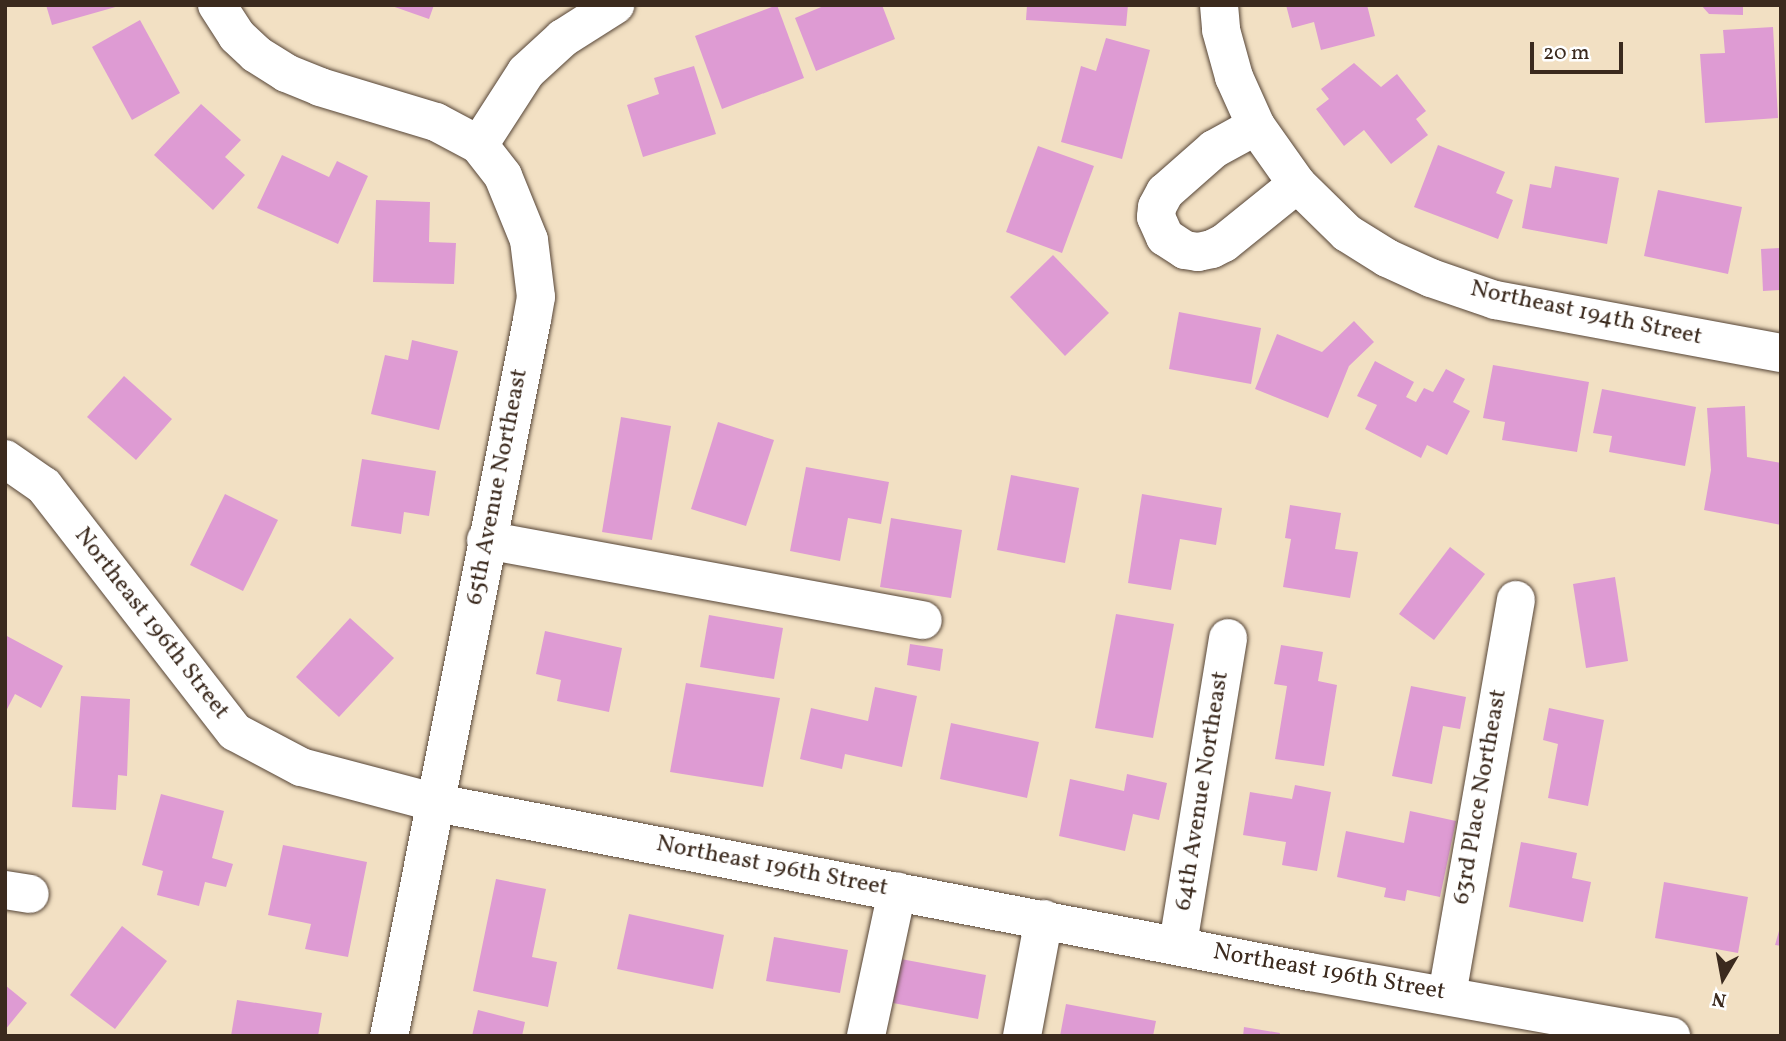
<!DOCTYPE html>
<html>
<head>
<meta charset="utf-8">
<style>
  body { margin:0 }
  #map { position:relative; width:1786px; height:1041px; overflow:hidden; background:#f2e0c3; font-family:Vollkorn,serif }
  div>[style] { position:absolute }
  .building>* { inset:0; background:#de9bd3 }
  .roads { filter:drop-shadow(0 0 2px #564537) drop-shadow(0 0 2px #564537) }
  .minor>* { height:38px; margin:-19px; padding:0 19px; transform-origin:19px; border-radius:19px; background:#fff }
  span { translate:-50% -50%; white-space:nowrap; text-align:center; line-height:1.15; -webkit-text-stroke:5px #fff; paint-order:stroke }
  .street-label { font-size:24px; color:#3b2a1e }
  .frame { position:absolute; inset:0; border:7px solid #3b2a1e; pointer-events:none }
  .north { position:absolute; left:1688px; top:943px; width:70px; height:70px; -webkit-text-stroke:5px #fff; paint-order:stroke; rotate:190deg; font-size:19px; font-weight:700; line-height:28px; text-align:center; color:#3b2a1e }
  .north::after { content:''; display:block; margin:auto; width:24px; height:32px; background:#3b2a1e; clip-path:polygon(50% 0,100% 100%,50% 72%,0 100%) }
  .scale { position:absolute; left:1530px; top:42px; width:93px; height:32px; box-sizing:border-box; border:4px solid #3b2a1e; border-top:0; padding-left:9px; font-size:21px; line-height:24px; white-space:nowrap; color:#3b2a1e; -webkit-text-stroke:5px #fff; paint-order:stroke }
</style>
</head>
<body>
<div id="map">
  <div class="building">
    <i style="clip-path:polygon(46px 5px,119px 5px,119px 6px,52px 25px)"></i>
    <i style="clip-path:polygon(389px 5px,434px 5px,429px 19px)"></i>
    <i style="clip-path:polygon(777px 5px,804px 78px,722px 109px,695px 36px)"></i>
    <i style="clip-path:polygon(826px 5px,882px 5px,895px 39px,816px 71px,795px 18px)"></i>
    <i style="clip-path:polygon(1027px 5px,1128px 5px,1126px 26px,1026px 20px)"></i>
    <i style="clip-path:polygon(1286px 5px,1367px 5px,1375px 36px,1321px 50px,1314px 22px,1292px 28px)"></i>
    <i style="clip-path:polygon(1701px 5px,1743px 5px,1743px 15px,1709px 14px)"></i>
    <i style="clip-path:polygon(140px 20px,180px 93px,132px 120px,92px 47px)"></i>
    <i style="clip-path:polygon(1773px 27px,1778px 118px,1705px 123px,1700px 54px,1725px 53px,1723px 30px)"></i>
    <i style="clip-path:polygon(1106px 38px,1150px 50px,1122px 159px,1061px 142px,1081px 66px,1096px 71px)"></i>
    <i style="clip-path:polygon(1354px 63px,1381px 87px,1397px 74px,1426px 111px,1416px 119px,1428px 135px,1391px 164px,1364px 130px,1344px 146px,1316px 109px,1329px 99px,1321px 89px)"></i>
    <i style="clip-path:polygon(694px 66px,716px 134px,643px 157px,627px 105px,659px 94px,654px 78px)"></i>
    <i style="clip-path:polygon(201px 104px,241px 140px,225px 157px,245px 175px,213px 210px,154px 155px)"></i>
    <i style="clip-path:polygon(1438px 145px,1505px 172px,1496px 193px,1513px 200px,1498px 239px,1414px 207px)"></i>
    <i style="clip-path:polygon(1038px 146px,1094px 166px,1062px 253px,1006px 232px)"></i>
    <i style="clip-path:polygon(282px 155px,329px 177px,337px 161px,368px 176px,338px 244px,257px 208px)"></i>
    <i style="clip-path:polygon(1555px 166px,1619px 178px,1607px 244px,1522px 228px,1530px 184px,1551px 188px)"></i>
    <i style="clip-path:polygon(1658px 190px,1742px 207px,1728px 274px,1644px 256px)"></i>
    <i style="clip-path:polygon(376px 200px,430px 202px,429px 242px,456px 243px,454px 284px,373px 282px)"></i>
    <i style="clip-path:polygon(1781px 248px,1781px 290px,1763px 291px,1761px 249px)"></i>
    <i style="clip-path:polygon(1053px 255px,1109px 313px,1065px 356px,1010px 297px)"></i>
    <i style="clip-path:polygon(1179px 312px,1261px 328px,1251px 384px,1169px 369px)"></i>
    <i style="clip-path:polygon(1354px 321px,1374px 342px,1349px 366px,1328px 418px,1255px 389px,1277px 334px,1322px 352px)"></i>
    <i style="clip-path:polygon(412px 340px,458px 351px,439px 430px,371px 414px,385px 355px,408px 360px)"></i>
    <i style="clip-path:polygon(1375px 361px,1414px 382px,1406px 397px,1416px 402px,1424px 388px,1433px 392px,1446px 369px,1465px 379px,1453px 402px,1470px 411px,1447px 455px,1427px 445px,1421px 458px,1365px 429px,1377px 405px,1357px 396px)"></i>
    <i style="clip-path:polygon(1493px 365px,1589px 382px,1577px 452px,1502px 440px,1505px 422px,1483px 418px)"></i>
    <i style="clip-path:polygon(124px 376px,172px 419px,136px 460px,87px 417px)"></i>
    <i style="clip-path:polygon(1602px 389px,1696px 407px,1685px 466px,1609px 452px,1612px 436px,1593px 433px)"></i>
    <i style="clip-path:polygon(1745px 406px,1747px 457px,1781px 463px,1781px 525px,1704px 510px,1711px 470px,1707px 408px)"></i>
    <i style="clip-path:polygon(621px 417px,671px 426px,652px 540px,602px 532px)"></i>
    <i style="clip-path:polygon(718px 422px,774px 440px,746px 526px,691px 509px)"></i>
    <i style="clip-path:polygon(362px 459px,436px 471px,429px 516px,404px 512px,401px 534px,351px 526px)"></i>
    <i style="clip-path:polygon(806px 467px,889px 482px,881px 524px,848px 518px,840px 561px,790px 551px)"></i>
    <i style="clip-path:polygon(1011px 475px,1079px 488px,1065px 563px,997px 550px)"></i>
    <i style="clip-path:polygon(225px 494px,278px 520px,243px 591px,190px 565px)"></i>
    <i style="clip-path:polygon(1142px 494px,1222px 508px,1216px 545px,1180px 539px,1171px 590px,1128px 583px)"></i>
    <i style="clip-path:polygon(1290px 505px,1341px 513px,1335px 549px,1358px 552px,1350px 598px,1283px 587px,1291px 539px,1285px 538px)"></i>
    <i style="clip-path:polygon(891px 518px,962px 530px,951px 598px,880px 587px)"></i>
    <i style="clip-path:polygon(1450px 547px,1485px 574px,1434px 640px,1399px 614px)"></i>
    <i style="clip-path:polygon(1615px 577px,1628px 661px,1586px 668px,1573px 584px)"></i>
    <i style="clip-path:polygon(1116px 614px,1174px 624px,1153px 738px,1095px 728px)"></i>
    <i style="clip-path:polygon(709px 615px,783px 628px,774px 679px,700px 667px)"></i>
    <i style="clip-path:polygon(350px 618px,394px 658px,339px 717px,296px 677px)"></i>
    <i style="clip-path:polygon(545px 631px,622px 648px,609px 712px,557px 701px,561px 680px,536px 674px)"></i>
    <i style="clip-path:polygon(5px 635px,63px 666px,41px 708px,15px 694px,5px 713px)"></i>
    <i style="clip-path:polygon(910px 644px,943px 649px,940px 671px,907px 665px)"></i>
    <i style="clip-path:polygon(1281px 645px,1323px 652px,1318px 681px,1337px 685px,1324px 766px,1275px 759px,1287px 686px,1274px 684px)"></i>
    <i style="clip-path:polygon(686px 683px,780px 698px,763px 787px,670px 772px)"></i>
    <i style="clip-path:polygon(1411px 686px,1466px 697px,1460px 729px,1443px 726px,1432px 784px,1392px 776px)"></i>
    <i style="clip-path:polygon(875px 687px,917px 696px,902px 767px,845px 754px,842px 769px,800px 759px,811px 708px,868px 721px)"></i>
    <i style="clip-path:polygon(81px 696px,130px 699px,127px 776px,118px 775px,116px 810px,72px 807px)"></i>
    <i style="clip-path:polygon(1549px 708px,1604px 720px,1588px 806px,1548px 798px,1558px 744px,1543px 740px)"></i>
    <i style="clip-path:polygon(951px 723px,1039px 742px,1027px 798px,940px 779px)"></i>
    <i style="clip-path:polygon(1127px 774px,1167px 783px,1159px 820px,1133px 814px,1125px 851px,1059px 836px,1070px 779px,1124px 791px)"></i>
    <i style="clip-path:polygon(1295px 785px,1331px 792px,1317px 871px,1282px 865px,1286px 842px,1243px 835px,1250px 792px,1292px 799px)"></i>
    <i style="clip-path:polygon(161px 794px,224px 811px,212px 858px,233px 864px,226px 887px,205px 882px,199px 906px,157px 895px,163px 871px,142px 865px)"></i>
    <i style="clip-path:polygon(1410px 811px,1456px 821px,1440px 897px,1407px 890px,1405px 901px,1384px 897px,1386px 888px,1337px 877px,1346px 831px,1404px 843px)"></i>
    <i style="clip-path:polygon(1521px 842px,1577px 853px,1572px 878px,1591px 882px,1583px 922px,1509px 907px)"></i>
    <i style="clip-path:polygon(283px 845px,367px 862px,348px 957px,305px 949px,311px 924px,268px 915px)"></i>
    <i style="clip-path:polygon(496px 879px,546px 889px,532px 957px,557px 962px,548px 1007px,473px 991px)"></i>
    <i style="clip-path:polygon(1664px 882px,1748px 897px,1738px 953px,1655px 938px)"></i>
    <i style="clip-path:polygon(629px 914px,724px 935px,713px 989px,617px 969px)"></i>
    <i style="clip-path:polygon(1781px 924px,1781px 946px,1775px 945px)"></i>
    <i style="clip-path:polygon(122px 926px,167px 961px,115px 1029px,70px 995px)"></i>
    <i style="clip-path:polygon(774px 937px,848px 950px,840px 993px,766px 981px)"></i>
    <i style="clip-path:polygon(901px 959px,986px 975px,978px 1019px,893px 1003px)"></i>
    <i style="clip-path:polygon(5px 985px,27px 1003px,5px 1030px)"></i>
    <i style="clip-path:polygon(237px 1000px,322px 1013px,318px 1036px,231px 1036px)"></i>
    <i style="clip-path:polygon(1066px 1004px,1156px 1021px,1153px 1036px,1060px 1036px)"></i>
    <i style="clip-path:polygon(478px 1010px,525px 1022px,522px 1036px,472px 1036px)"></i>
    <i style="clip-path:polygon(1244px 1027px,1280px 1033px,1279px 1036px,1243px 1036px)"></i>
  </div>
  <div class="roads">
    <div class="minor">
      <i style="left:217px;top:5px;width:37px;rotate:57deg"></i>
      <i style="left:237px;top:36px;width:26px;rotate:43deg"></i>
      <i style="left:256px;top:54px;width:36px;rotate:32deg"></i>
      <i style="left:286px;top:73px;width:37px;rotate:22deg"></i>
      <i style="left:320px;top:87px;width:121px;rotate:16.8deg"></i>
      <i style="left:436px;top:122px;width:49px;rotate:28.1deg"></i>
      <i style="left:479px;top:145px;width:39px;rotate:52deg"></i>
      <i style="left:503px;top:176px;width:69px;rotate:67.9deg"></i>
      <i style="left:529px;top:240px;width:57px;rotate:83deg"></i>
      <i style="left:536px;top:297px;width:23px;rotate:100deg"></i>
      <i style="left:532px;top:320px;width:730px;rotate:101.29deg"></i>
      <i style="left:1219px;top:5px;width:25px;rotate:85deg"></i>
      <i style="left:1221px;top:30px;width:49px;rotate:74.5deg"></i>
      <i style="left:1234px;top:77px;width:54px;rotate:65.8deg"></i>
      <i style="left:1256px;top:126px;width:71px;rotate:54.7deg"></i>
      <i style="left:1297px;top:184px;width:70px;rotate:44.4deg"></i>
      <i style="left:1347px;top:233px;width:47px;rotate:32deg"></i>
      <i style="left:1387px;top:258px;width:48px;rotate:24.4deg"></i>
      <i style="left:1431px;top:278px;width:68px;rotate:19deg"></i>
      <i style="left:1495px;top:300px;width:291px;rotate:10.5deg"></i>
      <i style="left:1256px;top:126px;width:48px;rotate:151.3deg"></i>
      <i style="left:1214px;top:149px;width:65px;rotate:138.7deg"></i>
      <i style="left:1165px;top:192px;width:17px;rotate:118deg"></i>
      <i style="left:1157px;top:207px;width:10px;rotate:96deg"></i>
      <i style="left:1156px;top:217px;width:22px;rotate:66deg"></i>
      <i style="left:1165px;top:237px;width:24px;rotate:33deg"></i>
      <i style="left:1185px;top:250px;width:13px;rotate:9deg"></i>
      <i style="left:1198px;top:252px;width:14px;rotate:-12deg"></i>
      <i style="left:1212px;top:249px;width:13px;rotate:-27deg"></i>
      <i style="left:1224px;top:243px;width:94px;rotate:-38.9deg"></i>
      <i style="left:479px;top:145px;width:87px;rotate:-57.2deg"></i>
      <i style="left:526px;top:72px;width:50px;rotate:-42.6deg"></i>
      <i style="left:563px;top:38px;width:62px;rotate:-32.4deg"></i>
      <i style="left:5px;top:459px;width:47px;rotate:34.7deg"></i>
      <i style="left:44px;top:486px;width:311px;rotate:52.2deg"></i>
      <i style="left:235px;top:732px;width:75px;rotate:27.9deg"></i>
      <i style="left:301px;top:767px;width:141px;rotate:14.8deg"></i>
      <i style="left:437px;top:803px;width:889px;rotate:10.96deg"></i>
      <i style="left:1310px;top:972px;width:367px;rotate:10.1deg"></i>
      <i style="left:486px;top:540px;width:444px;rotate:10.4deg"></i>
      <i style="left:5px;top:890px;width:25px;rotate:9deg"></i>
      <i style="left:1178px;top:944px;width:310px;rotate:-80.7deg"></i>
      <i style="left:1447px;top:995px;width:401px;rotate:-80.1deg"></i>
      <i style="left:866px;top:1036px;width:148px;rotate:-77.9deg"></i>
      <i style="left:1022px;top:1036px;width:119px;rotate:-79.4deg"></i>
    </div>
  </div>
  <div class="street-label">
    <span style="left:1586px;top:314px;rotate:12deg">Northeast 194th Street</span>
    <span style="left:498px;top:487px;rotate:-79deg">65th Avenue Northeast</span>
    <span style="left:151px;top:624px;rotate:52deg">Northeast 196th Street</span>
    <span style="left:1203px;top:791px;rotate:-81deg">64th Avenue Northeast</span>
    <span style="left:1481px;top:797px;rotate:-80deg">63rd Place Northeast</span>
    <span style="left:772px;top:867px;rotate:11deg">Northeast 196th Street</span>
    <span style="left:1329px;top:973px;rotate:10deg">Northeast 196th Street</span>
  </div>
  <div class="frame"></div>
  <div class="north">N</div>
  <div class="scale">20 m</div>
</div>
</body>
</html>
